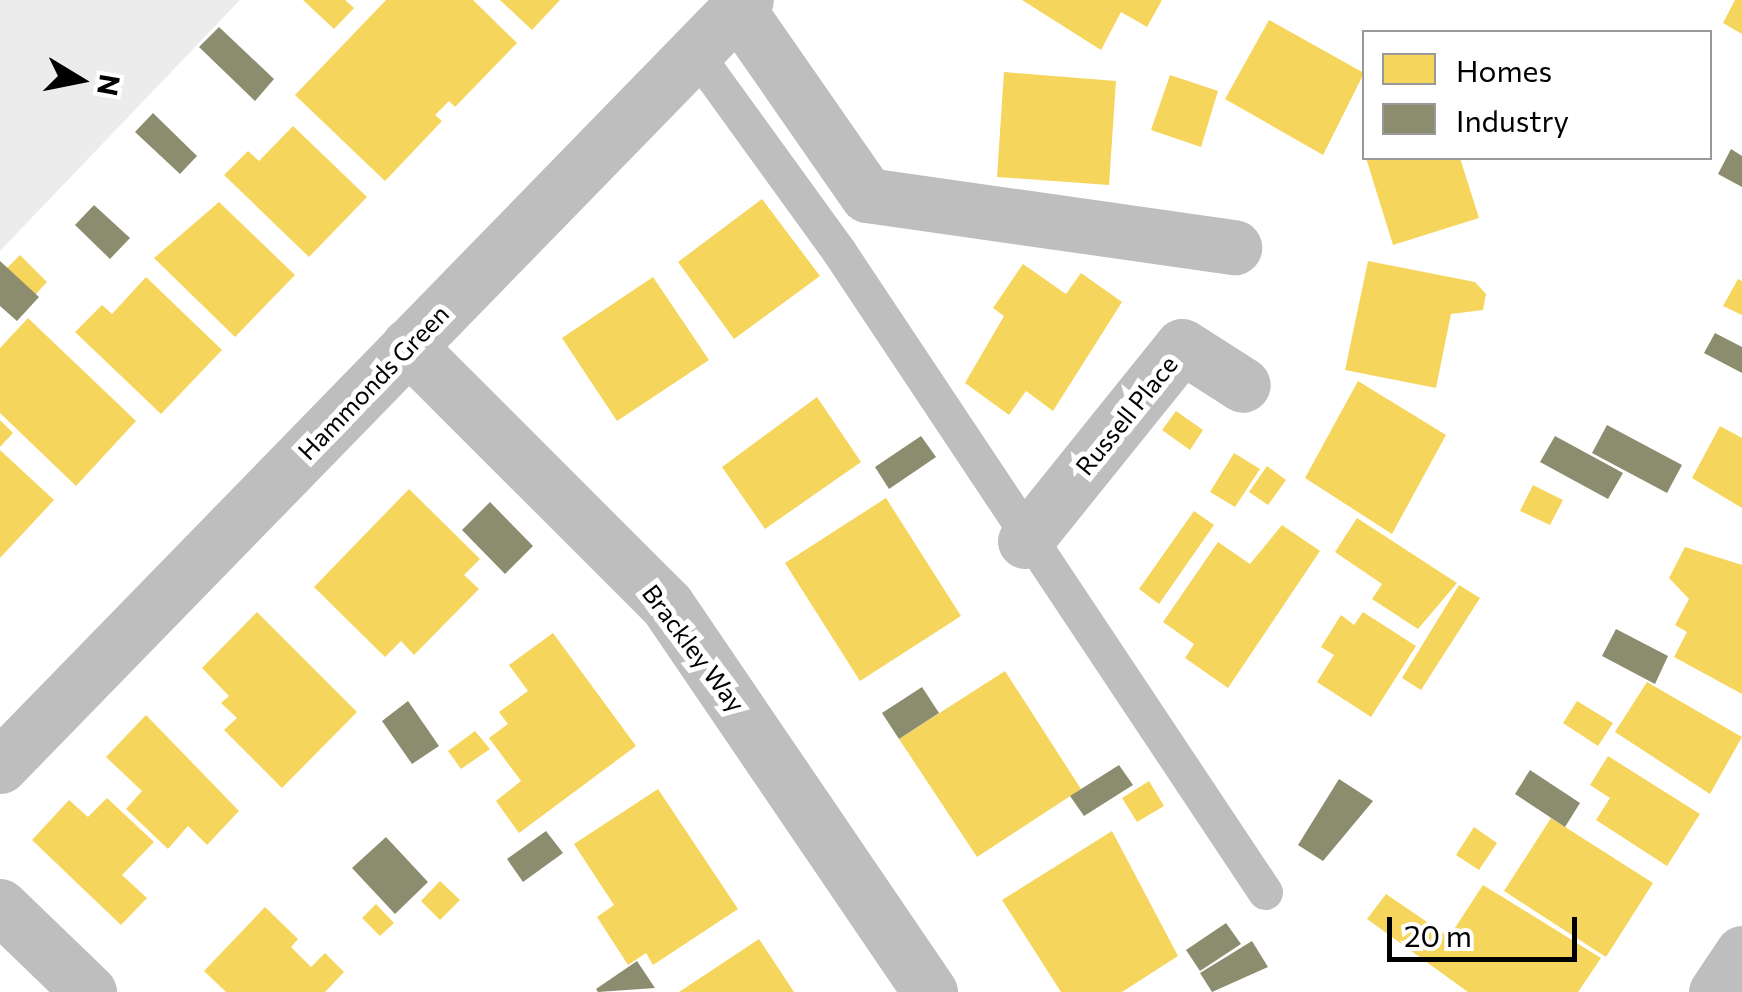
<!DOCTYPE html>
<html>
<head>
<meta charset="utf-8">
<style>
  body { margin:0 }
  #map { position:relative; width:1742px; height:992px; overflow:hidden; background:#fff; font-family:Commissioner,sans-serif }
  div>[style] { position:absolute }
  .green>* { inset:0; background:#ececec }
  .homes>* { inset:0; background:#f6d55c }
  .industry>* { inset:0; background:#8c8c6e }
  .lane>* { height:35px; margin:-17.5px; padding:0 17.5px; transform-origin:17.5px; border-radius:17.5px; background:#bebebe }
  .street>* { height:55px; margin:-27.5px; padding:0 27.5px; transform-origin:27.5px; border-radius:27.5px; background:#bebebe }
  span { translate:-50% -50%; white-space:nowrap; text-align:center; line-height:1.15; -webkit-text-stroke:10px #fff; paint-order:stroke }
  .street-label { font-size:25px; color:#000 }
  .legend { position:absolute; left:1362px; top:30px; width:350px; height:130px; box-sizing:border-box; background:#fff; border:2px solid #999; margin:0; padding:12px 18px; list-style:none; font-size:30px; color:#000 }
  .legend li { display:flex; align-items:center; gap:20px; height:50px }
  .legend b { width:50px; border:2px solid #999 }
  .north { position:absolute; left:30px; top:30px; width:100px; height:100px; -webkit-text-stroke:8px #fff; paint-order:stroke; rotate:100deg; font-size:28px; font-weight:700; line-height:40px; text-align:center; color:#000 }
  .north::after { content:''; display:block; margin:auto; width:35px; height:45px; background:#000; clip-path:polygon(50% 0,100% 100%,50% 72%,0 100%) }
  .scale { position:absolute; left:1387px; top:917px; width:190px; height:45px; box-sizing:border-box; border:5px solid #000; border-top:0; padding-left:12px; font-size:30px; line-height:35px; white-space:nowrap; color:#000; -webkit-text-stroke:8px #fff; paint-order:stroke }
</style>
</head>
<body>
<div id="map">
  <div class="green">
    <i style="clip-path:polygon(0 0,240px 0,0 251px)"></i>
  </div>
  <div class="homes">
    <i style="clip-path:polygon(303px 0,345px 0,354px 8px,334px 29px)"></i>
    <i style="clip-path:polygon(386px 0,473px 0,517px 43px,455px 107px,449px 101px,435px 115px,442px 121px,385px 181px,295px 95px)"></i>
    <i style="clip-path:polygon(500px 0,560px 0,532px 30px)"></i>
    <i style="clip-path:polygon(1022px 0,1162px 0,1147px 27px,1121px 12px,1101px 50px)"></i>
    <i style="clip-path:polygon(1735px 0,1742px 0,1742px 34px,1723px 23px)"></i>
    <i style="clip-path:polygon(1269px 20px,1364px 73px,1323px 155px,1225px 99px)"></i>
    <i style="clip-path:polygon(1004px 72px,1116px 81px,1109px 185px,997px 177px)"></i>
    <i style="clip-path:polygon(1170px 75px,1218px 91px,1201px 147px,1151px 130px)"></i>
    <i style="clip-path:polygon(293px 126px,367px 197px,309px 257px,224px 175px,248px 151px,259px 161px)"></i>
    <i style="clip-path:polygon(1366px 158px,1460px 158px,1479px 218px,1393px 245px)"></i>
    <i style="clip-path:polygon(762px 199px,820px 276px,734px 339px,678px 262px)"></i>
    <i style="clip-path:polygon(219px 202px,295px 275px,235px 337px,154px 258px)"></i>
    <i style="clip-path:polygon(20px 255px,47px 282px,35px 295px,7px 268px)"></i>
    <i style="clip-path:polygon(1368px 261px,1475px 282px,1486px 294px,1483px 310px,1451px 314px,1436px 388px,1345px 370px)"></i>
    <i style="clip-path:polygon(1023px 264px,1066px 294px,1081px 273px,1122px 302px,1053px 411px,1026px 391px,1009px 415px,965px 383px,1004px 316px,993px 308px)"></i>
    <i style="clip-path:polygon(146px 277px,222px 350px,161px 414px,75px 332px,102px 305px,112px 314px)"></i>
    <i style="clip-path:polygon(653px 277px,709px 360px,617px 421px,562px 338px)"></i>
    <i style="clip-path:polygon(1738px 279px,1742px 281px,1742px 315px,1723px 306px)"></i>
    <i style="clip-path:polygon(28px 318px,136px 421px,76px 486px,0 413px,0 348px)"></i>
    <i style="clip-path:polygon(1358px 381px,1446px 435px,1392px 534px,1305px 478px)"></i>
    <i style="clip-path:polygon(817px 397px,861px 462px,765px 529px,722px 467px)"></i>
    <i style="clip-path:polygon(1176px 411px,1203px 430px,1190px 450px,1162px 430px)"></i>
    <i style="clip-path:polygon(0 420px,13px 433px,0 447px)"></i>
    <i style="clip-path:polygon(1720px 426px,1742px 438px,1742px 508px,1692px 478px)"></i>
    <i style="clip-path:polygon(0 450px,54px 500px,0 558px)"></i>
    <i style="clip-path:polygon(1234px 453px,1260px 469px,1235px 507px,1210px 492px)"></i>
    <i style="clip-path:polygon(1267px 466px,1286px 480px,1268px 505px,1249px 492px)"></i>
    <i style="clip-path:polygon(1533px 485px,1563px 500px,1550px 525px,1520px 511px)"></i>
    <i style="clip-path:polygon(409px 489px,480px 559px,464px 575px,479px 589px,414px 655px,401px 641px,385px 657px,314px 587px)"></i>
    <i style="clip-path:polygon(886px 498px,961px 616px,860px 681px,785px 563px)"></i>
    <i style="clip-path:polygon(1194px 511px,1214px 525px,1159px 604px,1139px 589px)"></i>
    <i style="clip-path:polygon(1357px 518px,1457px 583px,1418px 629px,1372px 599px,1382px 584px,1335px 552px)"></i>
    <i style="clip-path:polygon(1282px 525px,1320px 551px,1228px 688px,1185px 658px,1194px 644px,1163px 622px,1218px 542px,1250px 564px)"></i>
    <i style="clip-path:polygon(1685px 547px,1742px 565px,1742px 694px,1674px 657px,1687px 632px,1675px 625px,1689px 599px,1669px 578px)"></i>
    <i style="clip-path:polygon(1459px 585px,1480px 598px,1421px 690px,1402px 678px)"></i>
    <i style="clip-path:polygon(257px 612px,357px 712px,282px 788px,224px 730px,237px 718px,221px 703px,229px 696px,202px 668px)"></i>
    <i style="clip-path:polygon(1363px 612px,1416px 646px,1371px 717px,1317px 682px,1334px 655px,1321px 647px,1341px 615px,1354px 625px)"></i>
    <i style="clip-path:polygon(553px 633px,636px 746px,519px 833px,496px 801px,521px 781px,489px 738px,508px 724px,499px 712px,528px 691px,509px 665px)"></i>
    <i style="clip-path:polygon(1005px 671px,1081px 789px,977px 857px,899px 739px)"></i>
    <i style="clip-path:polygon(1647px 682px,1742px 737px,1710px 794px,1615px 732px)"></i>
    <i style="clip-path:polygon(1577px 701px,1613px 723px,1598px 746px,1563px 723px)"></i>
    <i style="clip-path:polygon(146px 715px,239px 811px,207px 845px,188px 826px,168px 849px,126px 809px,142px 791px,106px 757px)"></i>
    <i style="clip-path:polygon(475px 731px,490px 749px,461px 769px,448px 751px)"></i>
    <i style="clip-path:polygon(1608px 756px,1700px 814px,1667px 866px,1596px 820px,1610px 798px,1590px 785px)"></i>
    <i style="clip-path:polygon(1149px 781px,1164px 806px,1137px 822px,1122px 798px)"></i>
    <i style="clip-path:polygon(658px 789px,738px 909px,653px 965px,646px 953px,628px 965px,597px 917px,614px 905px,574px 844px)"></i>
    <i style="clip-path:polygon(107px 798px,154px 842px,122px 875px,147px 898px,121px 925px,32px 840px,69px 800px,88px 817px)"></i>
    <i style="clip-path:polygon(1551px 818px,1653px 883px,1606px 957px,1504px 891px)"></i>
    <i style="clip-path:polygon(1474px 827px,1497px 843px,1479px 870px,1456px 855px)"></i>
    <i style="clip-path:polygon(1112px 831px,1178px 956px,1122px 992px,1061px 992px,1002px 900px)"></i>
    <i style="clip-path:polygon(440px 881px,460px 900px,440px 920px,421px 901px)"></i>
    <i style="clip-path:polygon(1483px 885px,1601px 958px,1578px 992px,1468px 992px,1367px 919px,1386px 894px,1449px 937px)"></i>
    <i style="clip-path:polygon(376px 904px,394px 923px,380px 936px,362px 918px)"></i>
    <i style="clip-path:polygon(265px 907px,298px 939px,291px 947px,311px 967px,325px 953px,344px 972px,325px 992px,226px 992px,204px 971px)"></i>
    <i style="clip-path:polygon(759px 939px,794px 992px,679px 992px)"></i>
  </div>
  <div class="industry">
    <i style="clip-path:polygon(219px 27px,274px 79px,255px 101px,199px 47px)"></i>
    <i style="clip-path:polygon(153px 113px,197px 156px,180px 174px,135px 132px)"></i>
    <i style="clip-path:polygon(1731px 149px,1742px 156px,1742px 187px,1718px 174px)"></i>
    <i style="clip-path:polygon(94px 205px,130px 238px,110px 259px,75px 225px)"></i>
    <i style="clip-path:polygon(0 261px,39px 297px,17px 321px,0 306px)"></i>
    <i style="clip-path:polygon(1715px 333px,1742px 347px,1742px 373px,1704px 353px)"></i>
    <i style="clip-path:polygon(1607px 425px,1682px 465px,1667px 493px,1592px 453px)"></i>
    <i style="clip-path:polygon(921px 436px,936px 457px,889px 489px,875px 467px)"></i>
    <i style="clip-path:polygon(1555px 436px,1623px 473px,1608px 499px,1540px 462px)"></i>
    <i style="clip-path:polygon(490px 502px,533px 546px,505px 574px,462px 530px)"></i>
    <i style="clip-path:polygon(1616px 629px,1668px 656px,1655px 684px,1602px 656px)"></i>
    <i style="clip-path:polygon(922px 687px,939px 713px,899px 739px,882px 713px)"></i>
    <i style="clip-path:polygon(408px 701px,439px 746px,412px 764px,382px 721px)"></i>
    <i style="clip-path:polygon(1119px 765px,1133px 785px,1084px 816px,1070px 796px)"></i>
    <i style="clip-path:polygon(1530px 770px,1580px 803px,1565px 827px,1515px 794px)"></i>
    <i style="clip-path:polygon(1339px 779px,1373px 801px,1323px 861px,1298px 845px)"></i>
    <i style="clip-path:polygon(546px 831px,563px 853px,523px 882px,507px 859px)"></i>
    <i style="clip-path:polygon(386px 837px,428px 882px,395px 914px,352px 868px)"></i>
    <i style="clip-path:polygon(1226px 923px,1241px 944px,1200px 971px,1186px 950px)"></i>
    <i style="clip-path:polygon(1252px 941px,1268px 967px,1212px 992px,1200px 973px)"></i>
    <i style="clip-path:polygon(637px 961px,655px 988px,598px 992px,596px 989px)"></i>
  </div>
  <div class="lane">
    <i style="left:691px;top:47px;width:251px;rotate:54.1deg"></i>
    <i style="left:838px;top:250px;width:771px;rotate:56.37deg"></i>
  </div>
  <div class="street">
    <i style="left:737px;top:8px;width:228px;rotate:55.2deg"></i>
    <i style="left:867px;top:195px;width:371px;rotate:8.1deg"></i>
    <i style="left:408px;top:346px;width:366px;rotate:45deg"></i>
    <i style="left:667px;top:605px;width:468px;rotate:55.8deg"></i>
    <i style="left:1025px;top:541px;width:250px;rotate:-51.2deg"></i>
    <i style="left:1182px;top:346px;width:72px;rotate:32.6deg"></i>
    <i style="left:0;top:766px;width:1069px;rotate:-45.76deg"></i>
    <i style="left:0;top:906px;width:124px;rotate:44deg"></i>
    <i style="left:1716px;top:992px;width:47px;rotate:-56.3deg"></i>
  </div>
  <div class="street-label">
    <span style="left:373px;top:382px;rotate:-46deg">Hammonds Green</span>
    <span style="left:1126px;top:415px;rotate:-51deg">Russell Place</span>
    <span style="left:694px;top:648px;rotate:53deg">Brackley Way</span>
  </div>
  <ul class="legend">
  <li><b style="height:28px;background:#f6d55c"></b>Homes</li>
  <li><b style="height:28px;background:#8c8c6e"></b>Industry</li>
  </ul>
  <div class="north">N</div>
  <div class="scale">20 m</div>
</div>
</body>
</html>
